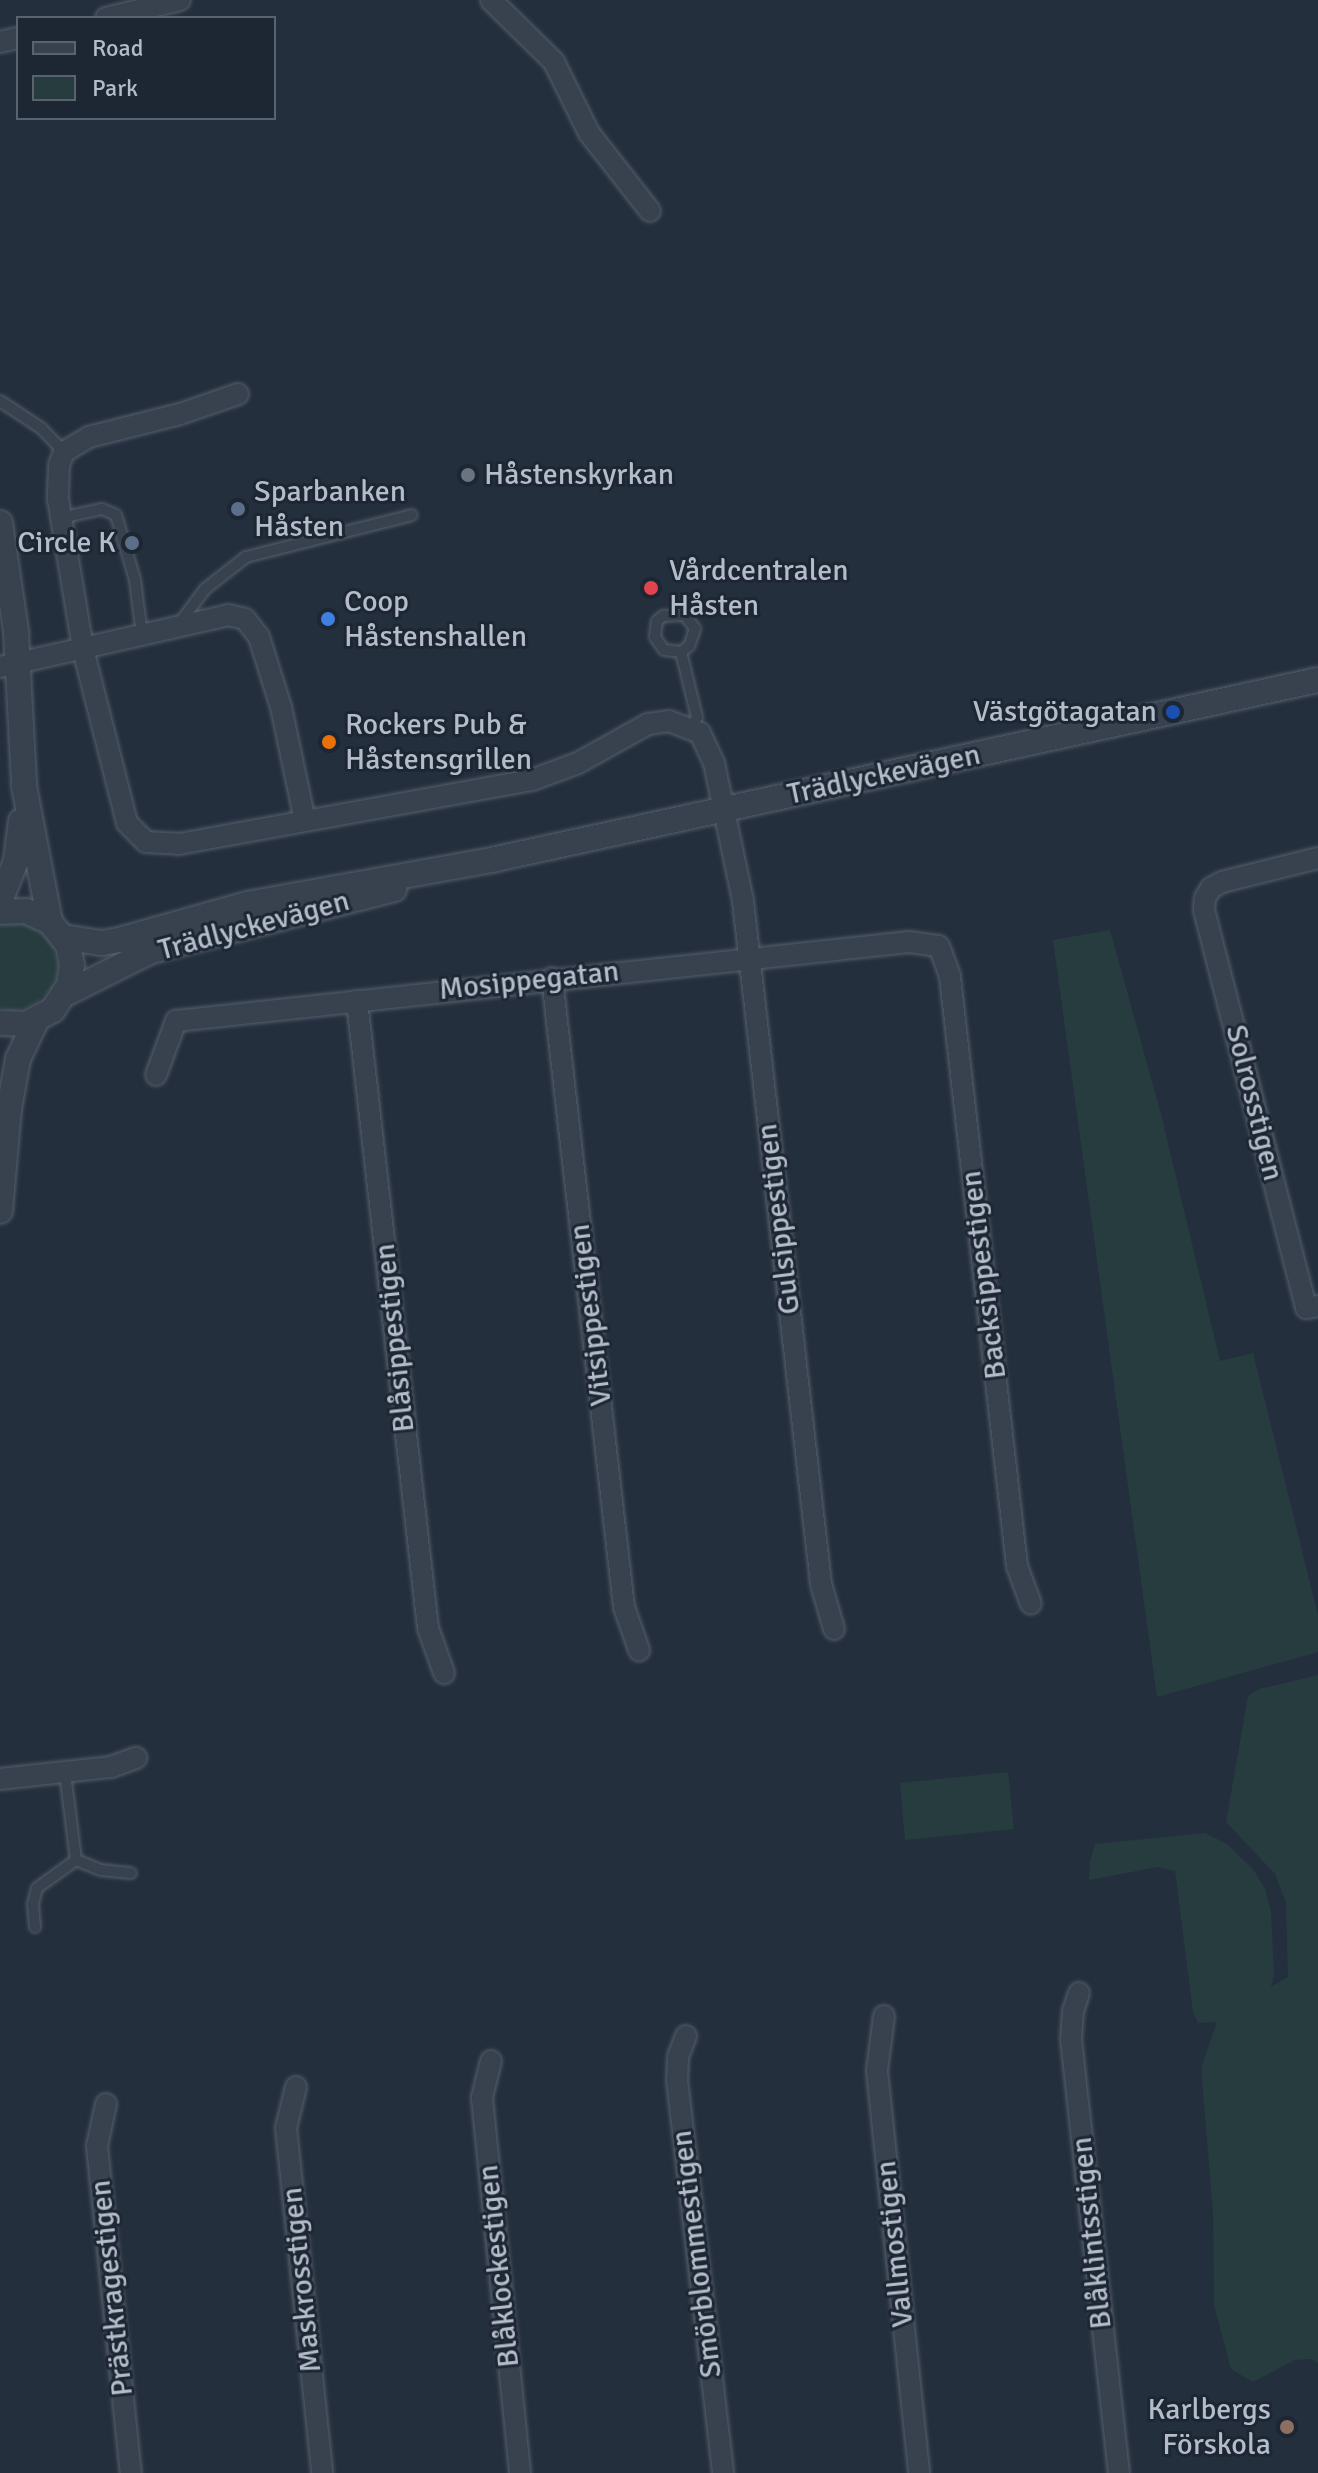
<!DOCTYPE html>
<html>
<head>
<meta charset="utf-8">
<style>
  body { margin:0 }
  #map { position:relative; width:1318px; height:2473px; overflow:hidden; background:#242f3e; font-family:Signika,sans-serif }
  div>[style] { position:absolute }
  .green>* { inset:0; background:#263c3f }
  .roads { filter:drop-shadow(0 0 2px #565f6c) drop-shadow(0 0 2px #565f6c) }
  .service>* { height:10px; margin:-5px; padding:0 5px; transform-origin:5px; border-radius:5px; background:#38414e }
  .minor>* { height:20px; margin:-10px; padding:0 10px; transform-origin:10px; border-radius:10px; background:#38414e }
  .tertiary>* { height:24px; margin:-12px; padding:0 12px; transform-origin:12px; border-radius:12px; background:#38414e }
  .dots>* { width:22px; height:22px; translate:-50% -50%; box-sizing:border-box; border:4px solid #1d2633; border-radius:50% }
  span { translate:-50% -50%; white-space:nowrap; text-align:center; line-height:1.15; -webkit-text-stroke:6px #1d2633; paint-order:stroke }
  .poi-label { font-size:30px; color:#b4bcc9 }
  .left { translate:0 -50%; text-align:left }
  .right { translate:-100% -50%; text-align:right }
  .street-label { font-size:30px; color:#b4bcc9 }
  .legend { position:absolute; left:16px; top:16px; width:260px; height:104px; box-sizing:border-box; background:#1d2633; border:2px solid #59626f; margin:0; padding:10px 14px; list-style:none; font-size:24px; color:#b4bcc9 }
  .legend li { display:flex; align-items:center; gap:16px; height:40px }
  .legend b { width:40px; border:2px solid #59626f }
</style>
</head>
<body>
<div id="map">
  <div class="green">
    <i style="clip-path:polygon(23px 921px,44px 932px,51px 941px,58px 963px,57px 975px,53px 986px,37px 1003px,15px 1011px,3px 1009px,0 1008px,0 922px)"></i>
    <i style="clip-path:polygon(1110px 930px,1161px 1114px,1220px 1361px,1253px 1353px,1318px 1615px,1318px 1652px,1157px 1697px,1053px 940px)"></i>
    <i style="clip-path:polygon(1318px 1675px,1318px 2363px,1311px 2359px,1295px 2360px,1253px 2382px,1231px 2369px,1214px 2305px,1213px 2213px,1201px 2068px,1217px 2022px,1198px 2023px,1193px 2012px,1175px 1871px,1158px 1867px,1089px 1880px,1090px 1861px,1095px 1844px,1205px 1833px,1227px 1844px,1253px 1869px,1265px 1889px,1271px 1912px,1274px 1975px,1271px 1987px,1288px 1977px,1286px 1903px,1275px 1874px,1226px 1822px,1248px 1696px,1259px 1689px)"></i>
    <i style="clip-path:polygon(1008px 1772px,1014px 1829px,905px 1840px,900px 1783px)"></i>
  </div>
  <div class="roads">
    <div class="service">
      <i style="left:0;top:401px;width:49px;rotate:33.4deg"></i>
      <i style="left:41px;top:428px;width:33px;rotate:46deg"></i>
      <i style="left:61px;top:518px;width:42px;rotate:-12.4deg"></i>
      <i style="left:102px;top:509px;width:15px;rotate:23deg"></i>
      <i style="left:116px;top:515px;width:68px;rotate:73.7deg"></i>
      <i style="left:135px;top:580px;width:55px;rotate:82.7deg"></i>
      <i style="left:179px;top:624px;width:44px;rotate:-53.4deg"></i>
      <i style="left:205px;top:589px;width:52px;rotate:-38deg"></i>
      <i style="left:246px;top:557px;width:171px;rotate:-14.2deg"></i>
      <i style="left:681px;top:652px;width:17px;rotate:-173deg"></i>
      <i style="left:664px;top:650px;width:16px;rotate:-125deg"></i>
      <i style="left:655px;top:637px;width:16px;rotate:-83deg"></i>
      <i style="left:657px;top:621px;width:8px;rotate:-40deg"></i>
      <i style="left:663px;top:616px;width:22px;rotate:-3deg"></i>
      <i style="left:685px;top:615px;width:17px;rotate:54deg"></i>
      <i style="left:695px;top:629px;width:18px;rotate:109deg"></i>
      <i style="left:689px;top:646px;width:10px;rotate:143deg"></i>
      <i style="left:681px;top:652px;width:67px;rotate:76.2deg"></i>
      <i style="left:697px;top:717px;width:13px;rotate:119deg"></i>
      <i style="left:76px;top:1860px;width:27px;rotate:22deg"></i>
      <i style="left:101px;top:1870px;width:30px;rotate:6deg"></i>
      <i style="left:35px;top:1927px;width:23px;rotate:-95deg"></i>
      <i style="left:33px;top:1904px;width:16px;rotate:-76deg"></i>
      <i style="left:37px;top:1888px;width:48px;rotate:-35.7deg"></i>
      <i style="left:76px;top:1860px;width:88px;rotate:-97.2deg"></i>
    </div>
    <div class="minor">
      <i style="left:491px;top:0;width:88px;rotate:44.5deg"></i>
      <i style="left:554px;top:62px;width:79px;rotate:63.8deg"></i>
      <i style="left:589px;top:133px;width:99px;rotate:52deg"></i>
      <i style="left:106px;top:18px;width:76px;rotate:-13.7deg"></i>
      <i style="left:0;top:42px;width:18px;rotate:-13deg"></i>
      <i style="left:238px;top:394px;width:61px;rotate:161deg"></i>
      <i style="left:180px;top:414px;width:94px;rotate:165.8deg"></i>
      <i style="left:89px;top:437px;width:29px;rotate:149deg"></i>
      <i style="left:64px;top:452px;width:14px;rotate:111deg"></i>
      <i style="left:59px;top:465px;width:34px;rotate:92deg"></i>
      <i style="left:58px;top:499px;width:152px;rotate:80.5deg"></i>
      <i style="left:83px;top:649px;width:179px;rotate:75.8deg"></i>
      <i style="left:127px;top:823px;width:27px;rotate:45deg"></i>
      <i style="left:146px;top:842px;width:33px;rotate:3deg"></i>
      <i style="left:179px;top:844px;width:359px;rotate:-10.3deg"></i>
      <i style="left:532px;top:780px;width:49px;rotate:-20.3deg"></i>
      <i style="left:578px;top:763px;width:80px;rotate:-29.1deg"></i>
      <i style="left:648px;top:724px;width:21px;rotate:-8deg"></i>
      <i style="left:669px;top:721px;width:33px;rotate:21deg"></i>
      <i style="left:700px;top:733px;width:33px;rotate:65deg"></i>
      <i style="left:714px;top:763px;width:141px;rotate:78.1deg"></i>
      <i style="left:743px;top:901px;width:687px;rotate:83.48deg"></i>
      <i style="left:821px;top:1584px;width:47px;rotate:73.9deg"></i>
      <i style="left:0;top:667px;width:234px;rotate:-12.8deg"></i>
      <i style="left:228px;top:615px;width:17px;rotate:13deg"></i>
      <i style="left:245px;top:619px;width:23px;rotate:52deg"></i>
      <i style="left:259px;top:637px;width:73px;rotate:72.6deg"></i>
      <i style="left:281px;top:707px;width:116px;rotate:78.1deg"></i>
      <i style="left:1318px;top:858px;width:99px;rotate:166deg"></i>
      <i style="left:1222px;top:882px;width:13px;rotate:151deg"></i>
      <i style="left:1211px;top:888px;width:12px;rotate:121deg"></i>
      <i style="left:1205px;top:898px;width:12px;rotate:95deg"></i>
      <i style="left:1204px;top:910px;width:411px;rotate:75.6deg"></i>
      <i style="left:1306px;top:1308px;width:12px;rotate:-9deg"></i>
      <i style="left:552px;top:978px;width:633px;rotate:83.47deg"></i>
      <i style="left:624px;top:1607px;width:46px;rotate:70.8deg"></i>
      <i style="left:357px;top:1001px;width:631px;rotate:83.54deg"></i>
      <i style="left:428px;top:1628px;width:48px;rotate:70.4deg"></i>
      <i style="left:156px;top:1075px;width:58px;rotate:-69.7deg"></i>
      <i style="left:176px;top:1021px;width:737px;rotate:-6.15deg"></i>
      <i style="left:909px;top:942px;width:30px;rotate:8deg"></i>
      <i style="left:939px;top:946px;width:33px;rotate:70deg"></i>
      <i style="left:950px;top:977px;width:593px;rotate:83.51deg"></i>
      <i style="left:1017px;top:1566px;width:40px;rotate:69.8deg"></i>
      <i style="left:0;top:1779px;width:112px;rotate:-6.2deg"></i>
      <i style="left:111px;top:1767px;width:27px;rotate:-20deg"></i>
      <i style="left:1079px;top:1993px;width:19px;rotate:108deg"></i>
      <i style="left:1073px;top:2011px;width:28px;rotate:94deg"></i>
      <i style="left:1071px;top:2039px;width:437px;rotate:83.7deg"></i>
      <i style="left:884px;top:2016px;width:55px;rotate:97.3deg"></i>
      <i style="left:877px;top:2071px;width:404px;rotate:84deg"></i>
      <i style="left:686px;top:2036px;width:22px;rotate:111deg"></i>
      <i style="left:678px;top:2057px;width:23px;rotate:92deg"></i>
      <i style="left:677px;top:2080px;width:396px;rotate:83.3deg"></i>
      <i style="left:491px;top:2061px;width:38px;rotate:104deg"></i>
      <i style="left:482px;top:2098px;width:377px;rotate:84.2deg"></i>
      <i style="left:296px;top:2087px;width:42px;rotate:103.7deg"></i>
      <i style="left:286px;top:2128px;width:347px;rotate:84deg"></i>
      <i style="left:106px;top:2104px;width:43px;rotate:102.1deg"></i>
      <i style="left:97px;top:2146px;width:329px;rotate:84.1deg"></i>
    </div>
    <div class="tertiary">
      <i style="left:0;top:523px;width:109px;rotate:81.6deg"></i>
      <i style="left:16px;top:631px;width:155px;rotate:87deg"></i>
      <i style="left:24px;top:786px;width:138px;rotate:79.2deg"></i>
      <i style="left:0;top:901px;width:43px;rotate:-68.2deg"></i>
      <i style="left:16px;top:861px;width:40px;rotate:-82.9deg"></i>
      <i style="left:0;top:912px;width:26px;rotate:-2deg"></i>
      <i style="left:26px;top:911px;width:26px;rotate:25deg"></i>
      <i style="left:50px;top:922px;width:29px;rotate:52deg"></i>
      <i style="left:68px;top:945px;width:20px;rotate:79deg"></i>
      <i style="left:72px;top:965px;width:20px;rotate:99deg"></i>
      <i style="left:69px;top:985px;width:30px;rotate:123deg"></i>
      <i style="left:53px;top:1010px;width:30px;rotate:153deg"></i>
      <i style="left:26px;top:1024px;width:26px;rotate:-178deg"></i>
      <i style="left:63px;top:937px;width:39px;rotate:9deg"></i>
      <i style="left:102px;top:943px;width:17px;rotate:-10deg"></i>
      <i style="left:119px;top:940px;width:133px;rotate:-15.7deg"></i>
      <i style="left:247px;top:904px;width:253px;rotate:-10.2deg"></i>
      <i style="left:496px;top:859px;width:841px;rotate:-12.29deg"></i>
      <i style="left:65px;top:994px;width:96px;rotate:-26.6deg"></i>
      <i style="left:151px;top:951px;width:251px;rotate:-14.3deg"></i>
      <i style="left:0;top:1211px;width:102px;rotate:-85deg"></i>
      <i style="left:9px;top:1109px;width:51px;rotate:-79.8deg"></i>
      <i style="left:18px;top:1059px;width:42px;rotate:-64.7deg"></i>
    </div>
  </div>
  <div class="dots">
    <i style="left:468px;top:475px;background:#6b7280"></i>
    <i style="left:238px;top:509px;background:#5c6f8a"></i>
    <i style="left:132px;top:543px;background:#5c6f8a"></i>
    <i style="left:651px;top:588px;background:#e0444e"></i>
    <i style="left:328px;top:619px;background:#3f7fe0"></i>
    <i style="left:1173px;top:712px;background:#1a4fb4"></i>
    <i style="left:329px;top:742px;background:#e8710a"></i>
    <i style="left:1287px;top:2427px;background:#8d6e63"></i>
  </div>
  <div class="poi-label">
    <span class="left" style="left:484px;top:475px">Håstenskyrkan</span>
    <span class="left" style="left:254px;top:509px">Sparbanken<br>Håsten</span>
    <span class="right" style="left:116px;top:543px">Circle K</span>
    <span class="left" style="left:669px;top:588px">Vårdcentralen<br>Håsten</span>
    <span class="left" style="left:344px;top:619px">Coop<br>Håstenshallen</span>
    <span class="right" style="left:1157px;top:712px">Västgötagatan</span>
    <span class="left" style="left:345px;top:742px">Rockers Pub &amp;<br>Håstensgrillen</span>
    <span class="right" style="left:1271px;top:2427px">Karlbergs<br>Förskola</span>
  </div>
  <div class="street-label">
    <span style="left:884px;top:775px;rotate:-12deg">Trädlyckevägen</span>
    <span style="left:254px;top:926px;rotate:-15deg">Trädlyckevägen</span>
    <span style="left:529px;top:981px;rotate:-6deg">Mosippegatan</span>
    <span style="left:1254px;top:1103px;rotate:76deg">Solrosstigen</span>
    <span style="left:779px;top:1219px;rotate:-97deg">Gulsippestigen</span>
    <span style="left:984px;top:1275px;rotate:-97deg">Backsippestigen</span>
    <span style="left:591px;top:1315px;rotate:-97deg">Vitsippestigen</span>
    <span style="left:395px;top:1338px;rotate:-96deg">Blåsippestigen</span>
    <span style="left:1092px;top:2233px;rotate:-96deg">Blåklintsstigen</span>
    <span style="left:895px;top:2244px;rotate:-96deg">Vallmostigen</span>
    <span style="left:697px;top:2254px;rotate:-97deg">Smörblommestigen</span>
    <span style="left:499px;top:2266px;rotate:-96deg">Blåklockestigen</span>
    <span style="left:302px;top:2280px;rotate:-96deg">Maskrosstigen</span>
    <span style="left:112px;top:2288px;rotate:-96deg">Prästkragestigen</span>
  </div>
  <ul class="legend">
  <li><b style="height:10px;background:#38414e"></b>Road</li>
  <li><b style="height:22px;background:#263c3f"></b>Park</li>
  </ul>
</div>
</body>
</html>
